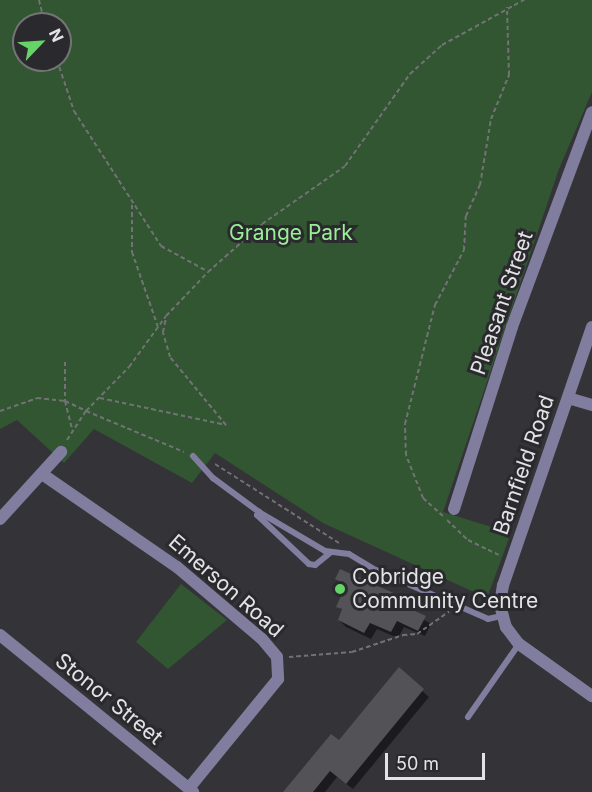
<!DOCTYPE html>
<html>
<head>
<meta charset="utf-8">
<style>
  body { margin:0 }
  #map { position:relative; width:592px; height:792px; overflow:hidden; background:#343438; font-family:Inter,sans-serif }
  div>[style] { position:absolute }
  .green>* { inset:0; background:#315631 }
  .shadow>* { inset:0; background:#0007 }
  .building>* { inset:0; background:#525257 }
  .path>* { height:2px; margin-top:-1px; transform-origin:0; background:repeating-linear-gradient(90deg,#727275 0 4.5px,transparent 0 7.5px) }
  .service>* { height:6px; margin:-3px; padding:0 3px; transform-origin:3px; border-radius:3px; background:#807d9f }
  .minor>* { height:12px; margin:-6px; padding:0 6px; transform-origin:6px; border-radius:6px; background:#807d9f }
  .dots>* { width:16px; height:16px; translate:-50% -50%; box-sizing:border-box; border:3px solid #2a2a2e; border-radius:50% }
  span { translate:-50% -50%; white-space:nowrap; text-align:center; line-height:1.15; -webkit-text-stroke:6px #2a2a2e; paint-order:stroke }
  .park-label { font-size:21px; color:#9aee98 }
  .street-label { font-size:21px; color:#e3e3e5 }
  .poi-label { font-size:21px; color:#e3e3e5 }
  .left { translate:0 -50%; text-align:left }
  .north { position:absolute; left:12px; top:12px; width:60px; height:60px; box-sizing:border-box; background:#2a2a2e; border:2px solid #747477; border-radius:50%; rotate:65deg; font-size:16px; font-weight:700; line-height:24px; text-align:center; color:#e3e3e5 }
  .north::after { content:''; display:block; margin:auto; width:21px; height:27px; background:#65d467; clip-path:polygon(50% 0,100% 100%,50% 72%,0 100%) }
  .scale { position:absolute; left:385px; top:753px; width:100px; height:27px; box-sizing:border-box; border:3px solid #e3e3e5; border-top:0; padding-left:8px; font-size:18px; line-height:21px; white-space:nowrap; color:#e3e3e5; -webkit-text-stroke:4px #2a2a2e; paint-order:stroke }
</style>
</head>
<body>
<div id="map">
  <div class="green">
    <i style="clip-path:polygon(evenodd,0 0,592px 0,592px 92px,559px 169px,443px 512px,511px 533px,487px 598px,323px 523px,215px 453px,192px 483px,94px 429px,64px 463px,17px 420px,0 429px,0 0,24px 24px,60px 24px,60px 60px,24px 60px,24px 24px)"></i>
    <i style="clip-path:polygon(181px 584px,227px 620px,168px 669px,136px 642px)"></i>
  </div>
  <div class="shadow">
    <i style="clip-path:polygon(337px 579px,397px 596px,403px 603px,402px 607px,431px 624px,425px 636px,404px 627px,398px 638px,377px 629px,371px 639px,346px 627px,339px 620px,343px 611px,338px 606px,347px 587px)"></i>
    <i style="clip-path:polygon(399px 670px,429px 697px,353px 789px,337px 777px,325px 792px,285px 792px,339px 742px)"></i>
  </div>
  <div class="building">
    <i style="clip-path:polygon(340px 569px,398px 595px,395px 602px,426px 616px,418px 631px,397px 621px,391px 632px,370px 623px,364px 633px,338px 620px,342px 609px,336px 607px,346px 585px,335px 579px)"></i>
    <i style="clip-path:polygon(399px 667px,424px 689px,346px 784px,330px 771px,313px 792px,283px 792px,331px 734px,339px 740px)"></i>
  </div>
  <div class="path">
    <i style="left:39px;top:0;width:25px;rotate:76deg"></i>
    <i style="left:57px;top:60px;width:54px;rotate:71.6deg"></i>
    <i style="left:74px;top:111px;width:161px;rotate:57.2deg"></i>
    <i style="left:161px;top:246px;width:52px;rotate:28.5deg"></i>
    <i style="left:132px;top:205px;width:47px;rotate:90deg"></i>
    <i style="left:132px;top:252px;width:79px;rotate:70.9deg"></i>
    <i style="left:65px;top:362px;width:39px;rotate:90deg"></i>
    <i style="left:65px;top:401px;width:30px;rotate:76deg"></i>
    <i style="left:100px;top:398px;width:129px;rotate:12.1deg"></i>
    <i style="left:226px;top:425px;width:88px;rotate:-129.5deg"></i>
    <i style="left:170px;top:357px;width:26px;rotate:-106deg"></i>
    <i style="left:163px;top:332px;width:14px;rotate:-78deg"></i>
    <i style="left:0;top:411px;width:39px;rotate:-19deg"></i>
    <i style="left:37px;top:398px;width:28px;rotate:6deg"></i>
    <i style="left:65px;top:401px;width:23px;rotate:25deg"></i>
    <i style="left:86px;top:411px;width:62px;rotate:-45.7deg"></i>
    <i style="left:129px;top:367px;width:63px;rotate:-54deg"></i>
    <i style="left:166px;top:316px;width:61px;rotate:-46.3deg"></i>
    <i style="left:208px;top:272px;width:72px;rotate:-41.6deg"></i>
    <i style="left:262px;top:224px;width:101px;rotate:-34.9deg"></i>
    <i style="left:345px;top:166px;width:113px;rotate:-54.8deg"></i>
    <i style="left:410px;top:74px;width:43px;rotate:-42.2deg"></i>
    <i style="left:442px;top:45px;width:94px;rotate:-28.8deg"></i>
    <i style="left:67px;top:440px;width:35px;rotate:-57deg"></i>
    <i style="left:86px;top:411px;width:106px;rotate:22.7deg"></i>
    <i style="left:215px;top:464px;width:147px;rotate:32.5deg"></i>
    <i style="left:443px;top:516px;width:27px;rotate:-138deg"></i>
    <i style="left:423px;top:498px;width:46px;rotate:-111.6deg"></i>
    <i style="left:406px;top:455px;width:31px;rotate:-92deg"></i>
    <i style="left:405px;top:424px;width:123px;rotate:-75.9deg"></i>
    <i style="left:435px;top:305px;width:62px;rotate:-62.2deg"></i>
    <i style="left:464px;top:250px;width:34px;rotate:-87deg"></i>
    <i style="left:466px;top:216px;width:34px;rotate:-66deg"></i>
    <i style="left:480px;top:185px;width:67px;rotate:-80.5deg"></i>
    <i style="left:491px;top:119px;width:48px;rotate:-67.8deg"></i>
    <i style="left:509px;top:75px;width:68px;rotate:-91.7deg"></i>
    <i style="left:447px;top:520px;width:29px;rotate:44deg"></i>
    <i style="left:468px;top:540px;width:34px;rotate:26deg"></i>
    <i style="left:289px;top:657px;width:63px;rotate:-4.5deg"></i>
    <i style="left:352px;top:652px;width:54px;rotate:-18.4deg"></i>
    <i style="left:403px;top:635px;width:14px;rotate:-4deg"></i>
    <i style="left:417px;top:634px;width:39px;rotate:-35deg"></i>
  </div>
  <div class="service">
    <i style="left:193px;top:456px;width:30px;rotate:48deg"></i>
    <i style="left:213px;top:478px;width:57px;rotate:36.5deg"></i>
    <i style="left:330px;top:553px;width:19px;rotate:141deg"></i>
    <i style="left:315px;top:565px;width:6px;rotate:-171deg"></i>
    <i style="left:309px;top:564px;width:71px;rotate:-136.7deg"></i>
    <i style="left:257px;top:515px;width:4px;rotate:-56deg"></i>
    <i style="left:259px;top:512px;width:77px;rotate:30.6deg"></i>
    <i style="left:325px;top:551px;width:24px;rotate:7deg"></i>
    <i style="left:349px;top:554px;width:31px;rotate:31deg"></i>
    <i style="left:376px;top:570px;width:122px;rotate:23.6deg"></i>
    <i style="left:488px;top:619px;width:13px;rotate:-13deg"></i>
    <i style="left:468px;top:717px;width:89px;rotate:-55.1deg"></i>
  </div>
  <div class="minor">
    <i style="left:592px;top:327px;width:273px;rotate:109deg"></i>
    <i style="left:503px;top:585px;width:20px;rotate:99deg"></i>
    <i style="left:500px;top:605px;width:23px;rotate:75deg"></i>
    <i style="left:506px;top:627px;width:21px;rotate:53deg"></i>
    <i style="left:519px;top:644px;width:90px;rotate:35.5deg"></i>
    <i style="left:568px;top:398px;width:25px;rotate:16deg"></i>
    <i style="left:42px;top:474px;width:164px;rotate:34.6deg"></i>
    <i style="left:177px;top:567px;width:111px;rotate:40.3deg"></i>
    <i style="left:262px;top:639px;width:23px;rotate:50deg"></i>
    <i style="left:277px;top:657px;width:22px;rotate:87deg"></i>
    <i style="left:278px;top:679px;width:141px;rotate:129.2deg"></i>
    <i style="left:454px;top:509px;width:191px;rotate:-72.3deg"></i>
    <i style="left:512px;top:327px;width:229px;rotate:-69.6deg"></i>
    <i style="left:0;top:519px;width:91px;rotate:-47.7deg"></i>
    <i style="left:0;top:635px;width:249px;rotate:39.1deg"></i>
  </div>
  <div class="dots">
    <i style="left:340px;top:589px;background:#65d467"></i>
  </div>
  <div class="park-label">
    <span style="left:291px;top:233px">Grange Park</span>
  </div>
  <div class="street-label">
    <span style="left:502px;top:303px;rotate:-71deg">Pleasant Street</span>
    <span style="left:524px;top:465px;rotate:-71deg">Barnfield Road</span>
    <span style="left:226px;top:586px;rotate:41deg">Emerson Road</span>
    <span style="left:109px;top:699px;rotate:39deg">Stonor Street</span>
  </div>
  <div class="poi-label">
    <span class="left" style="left:352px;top:589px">Cobridge<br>Community Centre</span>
  </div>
  <div class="north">N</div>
  <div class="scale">50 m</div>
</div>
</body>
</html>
